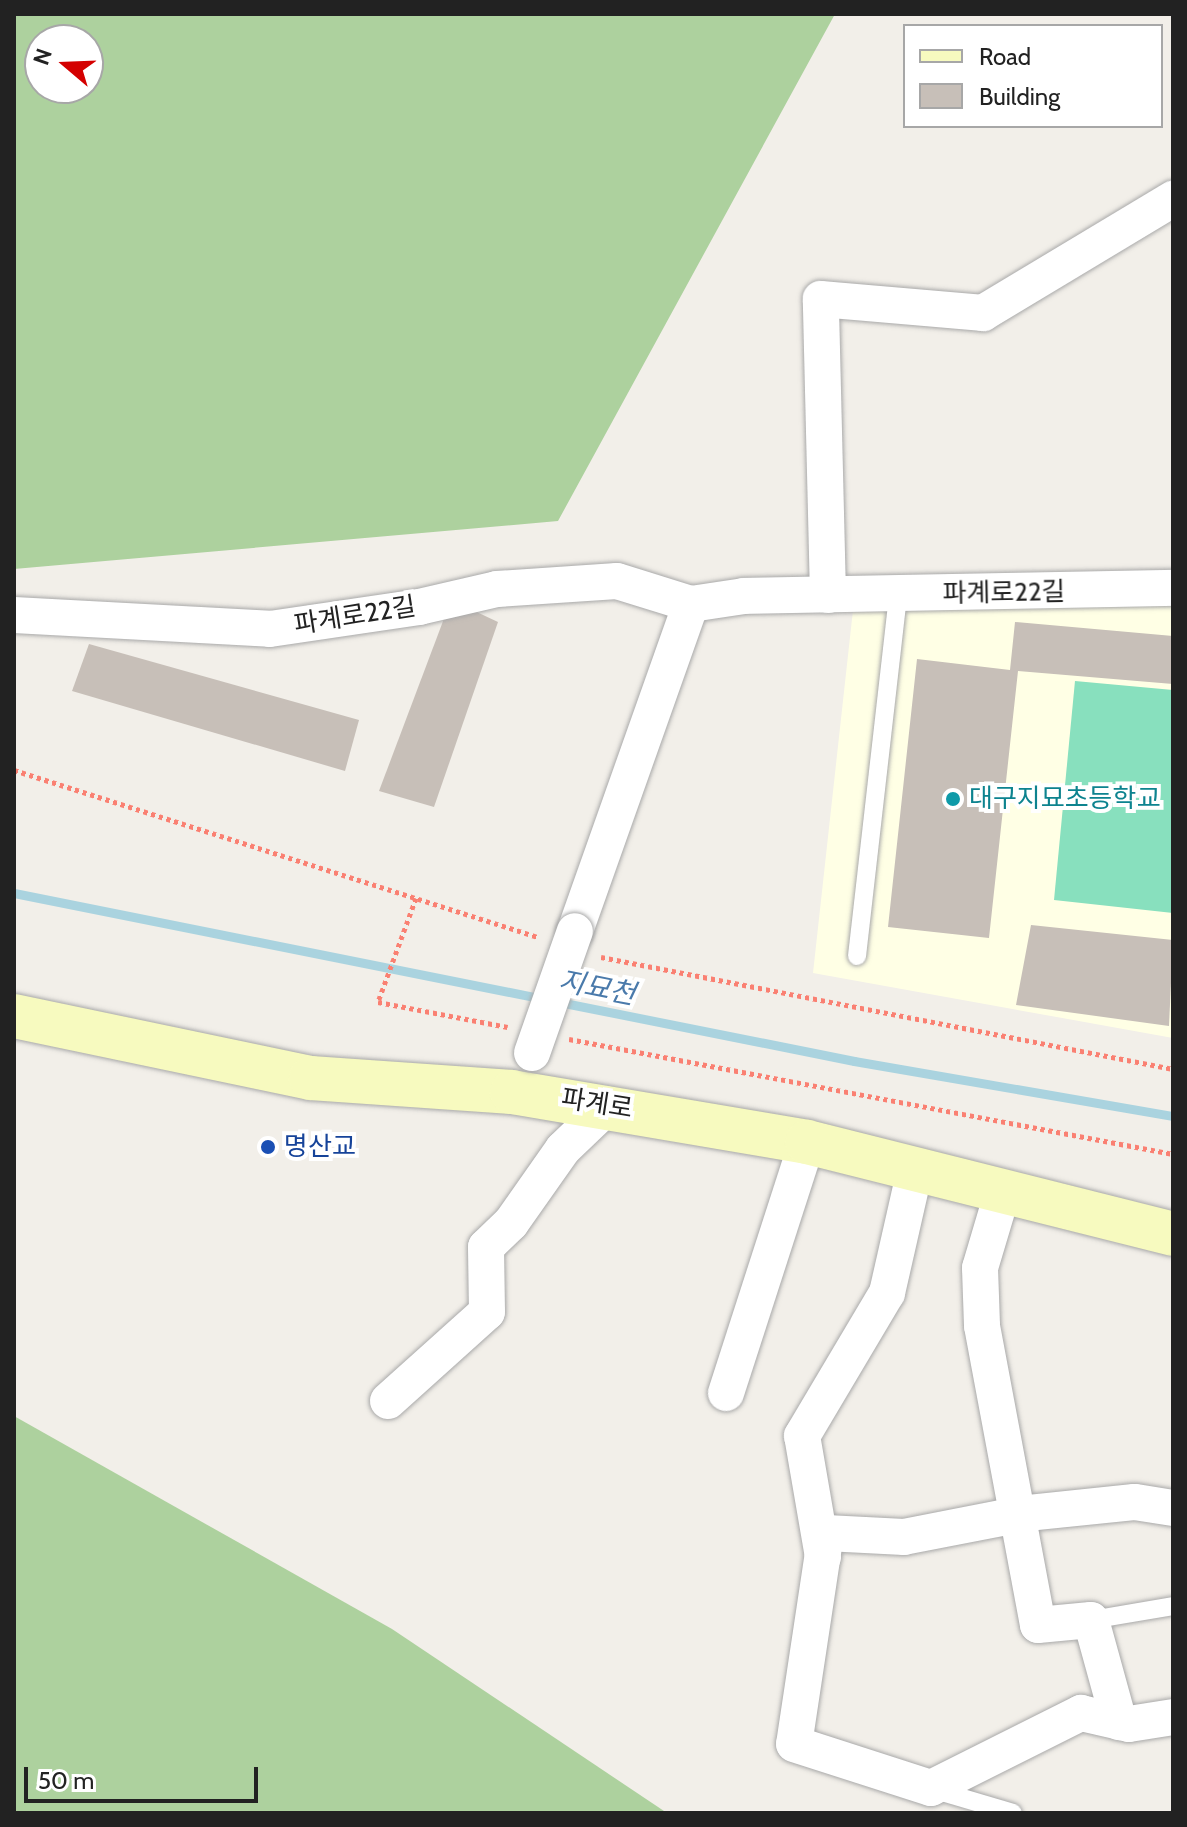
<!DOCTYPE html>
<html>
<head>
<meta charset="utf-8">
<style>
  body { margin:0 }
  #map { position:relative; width:1187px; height:1827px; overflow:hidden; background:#f2efe9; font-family:Cabin,"Noto Sans KR",sans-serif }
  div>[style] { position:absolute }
  .education>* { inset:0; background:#ffffe5 }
  .forest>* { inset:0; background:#add19e }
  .pitch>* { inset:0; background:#88e0be }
  .stream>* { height:9px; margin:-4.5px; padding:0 4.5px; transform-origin:4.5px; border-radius:4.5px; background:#aad3df }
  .building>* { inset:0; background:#c7bfb8 }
  .path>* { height:5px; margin-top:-2.5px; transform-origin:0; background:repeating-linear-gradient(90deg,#fa8072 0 4px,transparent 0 8px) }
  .roads { filter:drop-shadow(0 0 2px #a9a9a9) drop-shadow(0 0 2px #a9a9a9) }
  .lane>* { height:18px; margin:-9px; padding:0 9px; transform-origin:9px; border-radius:9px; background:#fff }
  .street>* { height:36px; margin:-18px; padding:0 18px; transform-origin:18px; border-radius:18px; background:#fff }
  .secondary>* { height:44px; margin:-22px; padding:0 22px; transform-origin:22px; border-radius:22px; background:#f7fabf }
  .bridges { filter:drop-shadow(0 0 2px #a9a9a9) drop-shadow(0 0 2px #a9a9a9) }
  .street-bridge>* { height:36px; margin:-18px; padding:0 18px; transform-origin:18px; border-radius:18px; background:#fff }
  .dots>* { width:22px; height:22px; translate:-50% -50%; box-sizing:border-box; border:4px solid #fff; border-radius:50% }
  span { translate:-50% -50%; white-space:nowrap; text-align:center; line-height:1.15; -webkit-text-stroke:8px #fff; paint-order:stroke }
  .street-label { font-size:26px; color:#222 }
  .culture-label { font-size:26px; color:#0d838f }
  .left { translate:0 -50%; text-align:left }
  .transit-label { font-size:26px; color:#164399 }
  .water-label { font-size:28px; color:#4a7aab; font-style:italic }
  .frame { position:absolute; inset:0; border:16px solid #222; pointer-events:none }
  .legend { position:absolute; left:903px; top:24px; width:260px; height:104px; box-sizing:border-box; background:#fff; border:2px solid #a7a7a7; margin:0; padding:10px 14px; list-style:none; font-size:24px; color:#222 }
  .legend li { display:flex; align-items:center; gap:16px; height:40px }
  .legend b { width:40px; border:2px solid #a7a7a7 }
  .north { position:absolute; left:24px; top:24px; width:80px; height:80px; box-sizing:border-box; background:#fff; border:2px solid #a7a7a7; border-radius:50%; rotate:289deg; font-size:22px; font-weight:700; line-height:32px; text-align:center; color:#222 }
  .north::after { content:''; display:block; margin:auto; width:28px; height:36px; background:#d40000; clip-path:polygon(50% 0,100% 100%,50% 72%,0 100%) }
  .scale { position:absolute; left:24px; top:1767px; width:234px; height:36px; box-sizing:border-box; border:4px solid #222; border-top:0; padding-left:10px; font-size:24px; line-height:28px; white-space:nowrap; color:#222; -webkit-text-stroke:6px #fff; paint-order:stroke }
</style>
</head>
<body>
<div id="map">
  <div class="education">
    <i style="clip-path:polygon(1173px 602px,1173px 1038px,813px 973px,853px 610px)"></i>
  </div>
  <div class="forest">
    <i style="clip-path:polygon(evenodd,14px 14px,835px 14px,558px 521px,14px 569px,14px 14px,40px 40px,88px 40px,88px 88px,40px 88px,40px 40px)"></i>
    <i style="clip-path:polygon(14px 1416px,392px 1629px,667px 1813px,14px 1813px)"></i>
  </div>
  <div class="pitch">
    <i style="clip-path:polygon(1075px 681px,1173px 690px,1173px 913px,1054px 900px)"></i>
  </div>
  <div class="stream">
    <i style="left:14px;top:893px;width:540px;rotate:11.31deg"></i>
    <i style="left:559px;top:1002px;width:301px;rotate:11.3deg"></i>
    <i style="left:854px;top:1061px;width:324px;rotate:9.8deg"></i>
  </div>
  <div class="building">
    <i style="clip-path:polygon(451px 600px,498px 622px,434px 807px,379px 791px)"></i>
    <i style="clip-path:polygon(1015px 622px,1173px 636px,1173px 684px,1018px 671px,989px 938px,888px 927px,917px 659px,1010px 670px)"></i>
    <i style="clip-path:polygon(89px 644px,359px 720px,345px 771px,72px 691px)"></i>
    <i style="clip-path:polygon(1031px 925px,1173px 940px,1169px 1026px,1016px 1005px)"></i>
  </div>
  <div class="path">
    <i style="left:14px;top:770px;width:550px;rotate:17.68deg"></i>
    <i style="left:416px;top:898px;width:111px;rotate:110.1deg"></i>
    <i style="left:378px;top:1002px;width:132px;rotate:10.9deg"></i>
    <i style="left:601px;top:957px;width:583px;rotate:11.08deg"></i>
    <i style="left:569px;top:1039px;width:615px;rotate:10.78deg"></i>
  </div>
  <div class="roads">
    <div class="lane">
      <i style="left:857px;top:956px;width:363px;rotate:-83.5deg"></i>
      <i style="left:1091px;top:1620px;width:83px;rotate:-9.7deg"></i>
      <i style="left:935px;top:1790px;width:81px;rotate:16.4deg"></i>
    </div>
    <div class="street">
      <i style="left:828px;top:595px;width:296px;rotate:-91.4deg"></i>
      <i style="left:821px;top:299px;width:163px;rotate:4.9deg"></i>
      <i style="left:983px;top:313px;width:222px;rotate:-31deg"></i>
      <i style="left:14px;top:615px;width:256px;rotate:3.1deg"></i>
      <i style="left:270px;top:629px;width:151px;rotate:-8.4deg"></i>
      <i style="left:419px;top:607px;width:80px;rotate:-13deg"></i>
      <i style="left:497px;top:589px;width:120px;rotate:-3.8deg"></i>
      <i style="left:617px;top:581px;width:77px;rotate:17.3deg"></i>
      <i style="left:691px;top:604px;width:54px;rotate:-8.6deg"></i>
      <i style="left:744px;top:596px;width:429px;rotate:-1.1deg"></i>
      <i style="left:575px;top:931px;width:347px;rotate:-70.5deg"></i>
      <i style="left:1002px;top:1194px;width:77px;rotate:106.6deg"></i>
      <i style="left:980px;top:1268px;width:58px;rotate:88deg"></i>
      <i style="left:982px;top:1326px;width:304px;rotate:79.4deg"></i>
      <i style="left:1038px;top:1625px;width:53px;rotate:-5.4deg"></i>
      <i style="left:1091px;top:1620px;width:106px;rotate:74.6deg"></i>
      <i style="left:726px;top:1393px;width:264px;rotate:-72.1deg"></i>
      <i style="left:388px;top:1401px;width:133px;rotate:-42deg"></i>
      <i style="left:487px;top:1312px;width:65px;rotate:-90.9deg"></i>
      <i style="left:486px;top:1247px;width:35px;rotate:-44deg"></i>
      <i style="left:511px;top:1223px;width:90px;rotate:-54.9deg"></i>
      <i style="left:563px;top:1149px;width:64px;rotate:-43.7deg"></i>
      <i style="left:1173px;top:1508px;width:39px;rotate:-171deg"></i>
      <i style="left:1134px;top:1502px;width:108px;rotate:174.1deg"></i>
      <i style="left:1027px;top:1513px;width:125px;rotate:169deg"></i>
      <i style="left:904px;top:1537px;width:78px;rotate:-177.1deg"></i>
      <i style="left:826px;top:1533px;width:213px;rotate:98.6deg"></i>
      <i style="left:794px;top:1744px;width:144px;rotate:17.8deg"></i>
      <i style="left:931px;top:1788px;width:168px;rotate:-26.6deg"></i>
      <i style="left:1081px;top:1713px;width:49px;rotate:12.9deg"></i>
      <i style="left:1129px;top:1724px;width:45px;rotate:-9deg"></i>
      <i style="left:823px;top:1557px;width:123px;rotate:-99.8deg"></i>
      <i style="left:802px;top:1436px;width:166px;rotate:-59.3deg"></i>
      <i style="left:887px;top:1293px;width:126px;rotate:-77.2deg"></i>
    </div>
    <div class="secondary">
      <i style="left:14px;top:1016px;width:303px;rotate:11.8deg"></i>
      <i style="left:311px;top:1078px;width:201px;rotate:4deg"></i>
      <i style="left:512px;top:1092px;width:299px;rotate:9.6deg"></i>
      <i style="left:807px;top:1142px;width:377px;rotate:14.1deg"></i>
    </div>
  </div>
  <div class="bridges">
    <div class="street-bridge">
      <i style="left:532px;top:1053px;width:129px;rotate:-70.6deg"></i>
    </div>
  </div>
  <div class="dots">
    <i style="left:953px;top:799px;background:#0f9aa8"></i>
    <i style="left:268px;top:1147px;background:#1a4fb4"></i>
  </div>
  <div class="street-label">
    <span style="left:1004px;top:593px;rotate:-1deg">파계로22길</span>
    <span style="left:355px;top:616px;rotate:-9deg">파계로22길</span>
    <span style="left:597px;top:1104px;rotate:9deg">파계로</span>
  </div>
  <div class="culture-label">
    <span class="left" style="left:969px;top:799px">대구지묘초등학교</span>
  </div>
  <div class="transit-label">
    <span class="left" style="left:284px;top:1147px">명산교</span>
  </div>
  <div class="water-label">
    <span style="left:597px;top:987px;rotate:11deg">지묘천</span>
  </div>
  <div class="frame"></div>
  <ul class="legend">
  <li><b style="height:10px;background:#f7fabf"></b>Road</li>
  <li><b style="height:22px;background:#c7bfb8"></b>Building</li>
  </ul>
  <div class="north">N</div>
  <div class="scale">50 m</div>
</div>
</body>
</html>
